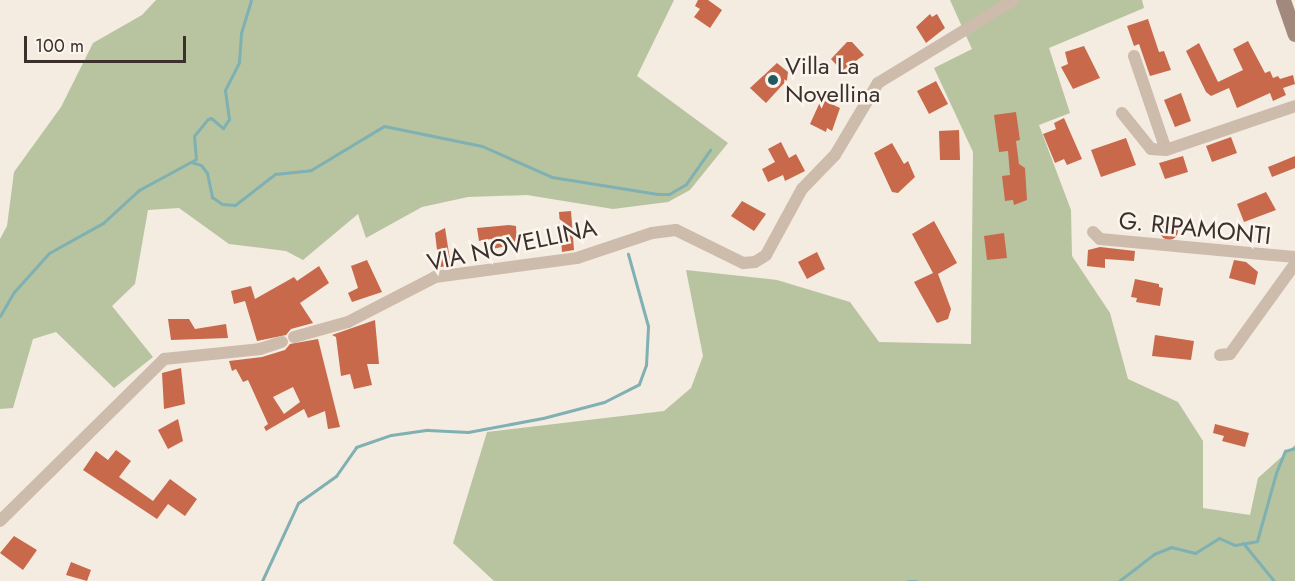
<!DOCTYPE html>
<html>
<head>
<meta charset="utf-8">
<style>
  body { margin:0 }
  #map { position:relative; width:1295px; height:581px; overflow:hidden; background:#f4ebe1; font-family:Jost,sans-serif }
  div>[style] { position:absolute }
  .green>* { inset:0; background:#b8c4a0 }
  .stream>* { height:3px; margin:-1.5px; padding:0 1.5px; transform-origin:1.5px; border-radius:1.5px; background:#7fb0b2 }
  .building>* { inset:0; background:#c8694b }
  .round { border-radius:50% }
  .street>* { height:12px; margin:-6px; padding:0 6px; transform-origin:6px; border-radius:6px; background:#cdbbac }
  .secondary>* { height:15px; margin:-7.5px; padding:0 7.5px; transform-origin:7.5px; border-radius:7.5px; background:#a18a7d }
  .dots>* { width:16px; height:16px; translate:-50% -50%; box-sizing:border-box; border:3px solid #fbf5ee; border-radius:50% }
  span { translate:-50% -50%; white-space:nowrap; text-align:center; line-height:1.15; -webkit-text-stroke:5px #fbf5ee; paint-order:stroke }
  .poi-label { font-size:24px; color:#3b302b }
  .left { translate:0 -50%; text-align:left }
  .street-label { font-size:24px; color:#3b302b }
  .scale { position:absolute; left:24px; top:36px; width:162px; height:27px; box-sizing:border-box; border:3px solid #3b302b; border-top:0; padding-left:8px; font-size:18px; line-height:21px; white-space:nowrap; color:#3b302b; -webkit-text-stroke:4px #fbf5ee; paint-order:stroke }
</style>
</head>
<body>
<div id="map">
  <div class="green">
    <i style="clip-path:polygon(156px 0,674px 0,637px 76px,728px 143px,690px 190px,668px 202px,613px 209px,527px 195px,468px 197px,422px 207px,366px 238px,358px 214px,303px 260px,286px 251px,229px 244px,179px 208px,148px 210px,135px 284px,112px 306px,153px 357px,114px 388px,56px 332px,33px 339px,13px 408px,0 409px,0 239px,7px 226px,14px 172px,61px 107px,93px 43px,142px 15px)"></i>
    <i style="clip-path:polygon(950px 0,1142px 0,1144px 8px,1049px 48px,1070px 113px,1039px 125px,1071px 210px,1072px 256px,1110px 313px,1128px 379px,1178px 402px,1203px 441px,1203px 508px,1250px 515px,1258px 478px,1295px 445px,1295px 581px,494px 581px,453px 543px,487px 432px,664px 411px,691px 388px,703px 356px,686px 270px,777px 280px,850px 302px,879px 342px,971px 344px,973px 152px,934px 68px,972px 49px)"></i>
  </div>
  <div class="stream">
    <i style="left:191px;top:162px;width:10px;rotate:17deg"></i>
    <i style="left:201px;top:165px;width:10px;rotate:53deg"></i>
    <i style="left:207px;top:173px;width:25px;rotate:78deg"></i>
    <i style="left:212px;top:197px;width:12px;rotate:35deg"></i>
    <i style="left:222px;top:204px;width:13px;rotate:4deg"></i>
    <i style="left:235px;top:205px;width:51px;rotate:-37.8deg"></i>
    <i style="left:275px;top:174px;width:36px;rotate:-6deg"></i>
    <i style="left:311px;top:170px;width:85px;rotate:-31.1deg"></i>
    <i style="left:384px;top:126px;width:100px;rotate:11.5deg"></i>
    <i style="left:482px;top:146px;width:77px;rotate:23.9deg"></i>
    <i style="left:552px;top:177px;width:107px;rotate:9.1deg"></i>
    <i style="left:658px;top:194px;width:11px"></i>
    <i style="left:669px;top:194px;width:20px;rotate:-30deg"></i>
    <i style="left:686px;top:184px;width:42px;rotate:-54.8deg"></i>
    <i style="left:0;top:316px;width:28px;rotate:-60deg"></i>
    <i style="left:14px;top:292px;width:52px;rotate:-48.1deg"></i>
    <i style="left:49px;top:253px;width:62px;rotate:-29.1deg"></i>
    <i style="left:103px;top:223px;width:49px;rotate:-42.5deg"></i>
    <i style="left:139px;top:190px;width:65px;rotate:-28.5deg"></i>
    <i style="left:196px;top:159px;width:23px;rotate:-95deg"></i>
    <i style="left:194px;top:136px;width:22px;rotate:-51deg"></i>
    <i style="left:208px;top:119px;width:3px;rotate:-18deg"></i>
    <i style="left:211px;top:118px;width:16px;rotate:40deg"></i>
    <i style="left:223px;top:128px;width:11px;rotate:-56deg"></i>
    <i style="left:229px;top:119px;width:29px;rotate:-98deg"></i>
    <i style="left:225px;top:90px;width:31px;rotate:-63deg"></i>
    <i style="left:239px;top:62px;width:29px;rotate:-86deg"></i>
    <i style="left:241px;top:33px;width:34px;rotate:-73deg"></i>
    <i style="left:1243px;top:543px;width:49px;rotate:50.8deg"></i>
    <i style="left:262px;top:581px;width:86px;rotate:-65.2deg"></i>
    <i style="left:298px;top:503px;width:47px;rotate:-35.4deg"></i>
    <i style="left:336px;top:476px;width:35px;rotate:-55deg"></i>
    <i style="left:356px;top:447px;width:37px;rotate:-19deg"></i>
    <i style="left:391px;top:435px;width:37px;rotate:-8deg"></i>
    <i style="left:428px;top:430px;width:40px;rotate:2.9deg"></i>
    <i style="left:468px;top:432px;width:76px;rotate:-10.6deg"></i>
    <i style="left:543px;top:418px;width:63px;rotate:-14.7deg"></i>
    <i style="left:604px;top:402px;width:39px;rotate:-27deg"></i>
    <i style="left:639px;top:384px;width:20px;rotate:-70deg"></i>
    <i style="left:646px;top:365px;width:39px;rotate:-87deg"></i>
    <i style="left:648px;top:326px;width:75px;rotate:-105.5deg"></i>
    <i style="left:908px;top:581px;width:8px"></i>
    <i style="left:1119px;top:581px;width:44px;rotate:-37.6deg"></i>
    <i style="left:1154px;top:554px;width:18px;rotate:-22deg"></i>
    <i style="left:1171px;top:547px;width:25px;rotate:14deg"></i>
    <i style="left:1195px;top:553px;width:28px;rotate:-32deg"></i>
    <i style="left:1219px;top:538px;width:17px;rotate:24deg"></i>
    <i style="left:1235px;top:545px;width:22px;rotate:-10deg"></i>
    <i style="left:1257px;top:541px;width:71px;rotate:-74.4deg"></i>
    <i style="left:1276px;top:473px;width:24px;rotate:-68deg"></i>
    <i style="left:1285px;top:451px;width:10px;rotate:-17deg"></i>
  </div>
  <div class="building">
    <i style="clip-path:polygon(698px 0,708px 0,722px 10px,710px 28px,694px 17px,700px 9px,695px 6px)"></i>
    <i style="clip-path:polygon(930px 14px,932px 17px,937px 14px,945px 28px,926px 43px,916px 27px)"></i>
    <i style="clip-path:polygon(1148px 19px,1159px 52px,1164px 51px,1171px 70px,1150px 76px,1139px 44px,1134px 46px,1127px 26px)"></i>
    <i style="clip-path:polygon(1248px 41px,1265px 73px,1270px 71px,1273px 78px,1278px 76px,1280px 79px,1293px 75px,1295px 84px,1283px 88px,1286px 95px,1273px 101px,1270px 93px,1237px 108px,1229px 88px,1211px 96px,1206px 92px,1186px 51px,1199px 43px,1218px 82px,1243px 70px,1233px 49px)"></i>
    <i style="clip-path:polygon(847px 42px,852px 42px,864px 55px,842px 71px,831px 59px)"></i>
    <i style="clip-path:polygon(1084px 46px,1100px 78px,1073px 89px,1061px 67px,1068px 64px,1065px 52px)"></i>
    <i style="clip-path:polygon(777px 63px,788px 72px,787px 80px,766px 103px,750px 88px)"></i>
    <i style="clip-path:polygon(936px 81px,948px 104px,929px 114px,917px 91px)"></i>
    <i style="clip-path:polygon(1181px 93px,1191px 121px,1175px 127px,1164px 100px)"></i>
    <i style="clip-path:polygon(825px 101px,840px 108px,832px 131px,827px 128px,826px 132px,810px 124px,820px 102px)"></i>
    <i style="clip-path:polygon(1016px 112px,1020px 140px,1016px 141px,1019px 164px,1025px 168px,1027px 200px,1014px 205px,1013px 200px,1005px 201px,1002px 176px,1010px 175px,1008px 151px,999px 152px,994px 115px)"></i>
    <i style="clip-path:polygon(1064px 118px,1082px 159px,1067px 165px,1064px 159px,1055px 163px,1043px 134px,1056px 129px,1054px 123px)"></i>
    <i style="clip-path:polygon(959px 130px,960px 160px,940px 160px,939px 131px)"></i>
    <i style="clip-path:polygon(1231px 137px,1237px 153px,1212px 162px,1206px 146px)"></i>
    <i style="clip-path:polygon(1126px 138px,1136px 165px,1101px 177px,1091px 150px)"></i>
    <i style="clip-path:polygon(781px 142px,789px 158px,796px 154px,805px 171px,785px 181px,783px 175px,768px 182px,762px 169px,775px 162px,768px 149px)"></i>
    <i style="clip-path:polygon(892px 143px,904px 164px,908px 161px,915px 177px,898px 193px,892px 192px,874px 153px)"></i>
    <i style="clip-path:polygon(1183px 156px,1188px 172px,1165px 179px,1159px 163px)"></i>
    <i style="clip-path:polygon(1295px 156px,1295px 168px,1272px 177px,1268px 167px)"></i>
    <i style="clip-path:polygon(1266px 192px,1276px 210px,1244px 222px,1237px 204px)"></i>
    <i style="clip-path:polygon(742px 201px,766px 214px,754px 231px,731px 216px)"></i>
    <i style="clip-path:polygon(571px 211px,574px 250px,562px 252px,559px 212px)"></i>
    <i style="clip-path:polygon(934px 221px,957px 263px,938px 274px,951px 309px,948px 319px,937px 323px,914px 282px,933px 273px,912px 234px)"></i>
    <i class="round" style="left:1160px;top:222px;width:18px;height:18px"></i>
    <i style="clip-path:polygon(509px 225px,516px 226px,517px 244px,492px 249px,491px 239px,479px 241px,477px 228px)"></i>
    <i style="clip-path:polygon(445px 228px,451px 266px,439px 267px,435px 233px)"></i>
    <i style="clip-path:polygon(1004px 233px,1007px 258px,987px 260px,984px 236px)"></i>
    <i style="clip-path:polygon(1100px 247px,1135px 251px,1134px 261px,1105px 259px,1105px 268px,1087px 266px,1088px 250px)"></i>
    <i style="clip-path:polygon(817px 252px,825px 269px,807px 279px,798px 262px)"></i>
    <i style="clip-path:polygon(367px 260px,382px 292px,352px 302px,348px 293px,358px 288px,351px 266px)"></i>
    <i style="clip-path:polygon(1234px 260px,1246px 262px,1258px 272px,1255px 285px,1229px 278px)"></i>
    <i style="clip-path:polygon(319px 266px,329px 283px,300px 303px,313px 323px,291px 329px,286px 335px,257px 341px,245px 301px,234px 304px,231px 291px,251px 286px,255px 299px,294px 277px,297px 281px)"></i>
    <i style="clip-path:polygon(1135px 279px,1159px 284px,1159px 287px,1163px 288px,1160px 306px,1136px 302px,1137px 298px,1131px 297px)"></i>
    <i style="clip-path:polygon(168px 319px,189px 319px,195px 329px,226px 324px,228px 338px,171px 340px)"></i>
    <i style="clip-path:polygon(375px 320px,379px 364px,367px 364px,372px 385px,354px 389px,350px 374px,341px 376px,336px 337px,332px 335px)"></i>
    <i style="clip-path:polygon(1155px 335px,1194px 341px,1191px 360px,1152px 356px)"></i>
    <i style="clip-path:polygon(evenodd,318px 339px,340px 427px,328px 429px,325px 411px,308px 418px,304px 409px,266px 431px,264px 427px,268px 424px,248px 380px,243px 382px,236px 369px,232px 371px,229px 361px,262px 357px,285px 350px,290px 344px,318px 339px,293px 387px,300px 402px,284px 414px,273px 397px,293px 387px)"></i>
    <i style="clip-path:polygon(181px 368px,185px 404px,164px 409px,162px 373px)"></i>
    <i style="clip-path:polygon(178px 419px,183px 441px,168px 449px,158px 430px)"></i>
    <i style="clip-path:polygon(1215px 424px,1249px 433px,1245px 447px,1222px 441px,1224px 436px,1213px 433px)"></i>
    <i style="clip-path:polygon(116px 450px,131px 461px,119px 477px,153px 501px,170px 479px,197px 499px,185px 516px,168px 504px,157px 519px,83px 470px,96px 451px,108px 460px)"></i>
    <i style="clip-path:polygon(14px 536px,37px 550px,23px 570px,0 553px)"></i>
    <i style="clip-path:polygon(71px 562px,91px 570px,87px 581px,66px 575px)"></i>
  </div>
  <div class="street">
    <i style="left:1134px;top:56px;width:99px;rotate:71.2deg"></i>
    <i style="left:1166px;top:150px;width:136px;rotate:-18.8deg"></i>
    <i style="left:1122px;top:113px;width:46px;rotate:51.1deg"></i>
    <i style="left:1151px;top:149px;width:15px;rotate:4deg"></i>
    <i style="left:1093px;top:232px;width:10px;rotate:45deg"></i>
    <i style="left:1100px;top:239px;width:196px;rotate:5.3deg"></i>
    <i style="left:294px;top:337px;width:56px;rotate:-15.5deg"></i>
    <i style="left:348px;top:322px;width:98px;rotate:-27.3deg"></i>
    <i style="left:435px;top:277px;width:143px;rotate:-7.6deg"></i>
    <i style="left:577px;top:258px;width:79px;rotate:-18.4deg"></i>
    <i style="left:652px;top:233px;width:24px;rotate:-7deg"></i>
    <i style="left:676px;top:230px;width:75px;rotate:26.2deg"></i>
    <i style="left:743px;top:263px;width:12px;rotate:-5deg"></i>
    <i style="left:755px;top:262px;width:13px;rotate:-32deg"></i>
    <i style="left:766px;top:255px;width:75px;rotate:-61.4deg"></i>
    <i style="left:802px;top:189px;width:47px;rotate:-45.9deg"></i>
    <i style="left:835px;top:155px;width:84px;rotate:-59.2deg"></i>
    <i style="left:878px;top:83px;width:159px;rotate:-31.4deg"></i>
    <i style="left:1220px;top:355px;width:10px;rotate:-6deg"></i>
    <i style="left:1230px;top:354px;width:111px;rotate:-54.2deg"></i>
    <i style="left:0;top:521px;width:231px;rotate:-44.6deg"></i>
    <i style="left:164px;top:359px;width:97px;rotate:-5.9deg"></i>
    <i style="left:260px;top:349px;width:23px;rotate:-18deg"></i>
  </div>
  <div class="secondary">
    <i style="left:1283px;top:0;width:36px;rotate:71deg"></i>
  </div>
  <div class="dots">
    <i style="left:773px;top:80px;background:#1f5a5e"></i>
  </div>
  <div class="poi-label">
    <span class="left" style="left:785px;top:80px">Villa La<br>Novellina</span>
  </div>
  <div class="street-label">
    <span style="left:1195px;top:228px;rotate:6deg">G. RIPAMONTI</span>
    <span style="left:512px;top:245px;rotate:-12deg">VIA NOVELLINA</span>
  </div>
  <div class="scale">100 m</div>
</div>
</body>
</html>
